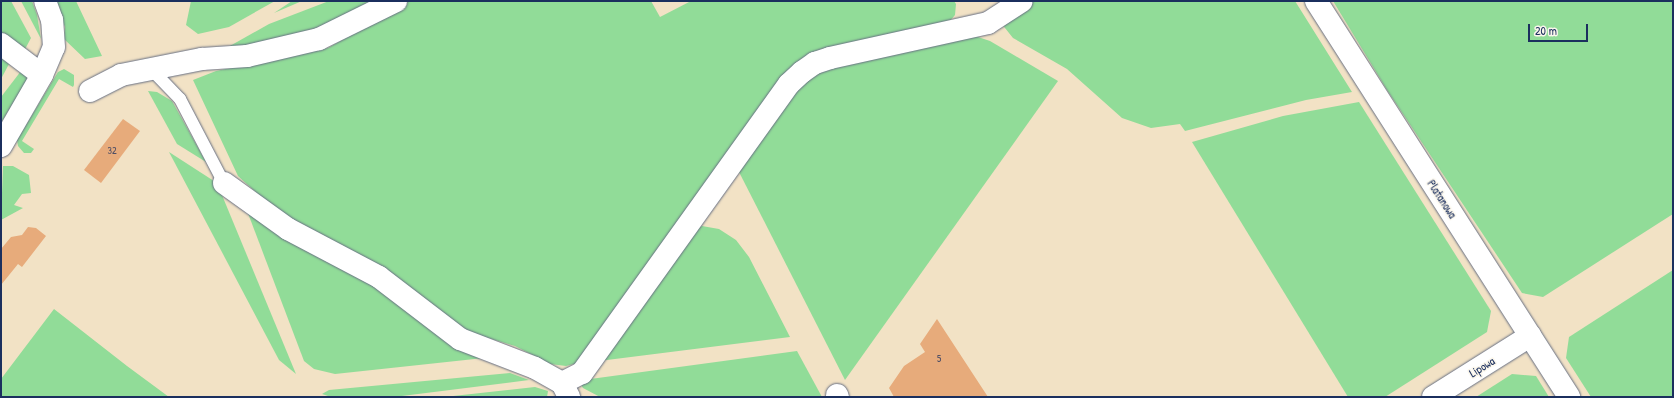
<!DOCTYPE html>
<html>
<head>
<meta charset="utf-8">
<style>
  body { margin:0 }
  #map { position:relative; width:1674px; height:398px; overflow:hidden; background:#f2e2c5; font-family:"Patrick Hand",sans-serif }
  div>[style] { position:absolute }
  .green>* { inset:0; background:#91dc98 }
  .building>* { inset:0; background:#e7ab7b }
  .roads { filter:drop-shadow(0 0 1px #666e82) drop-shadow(0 0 1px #666e82) }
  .service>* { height:12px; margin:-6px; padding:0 6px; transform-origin:6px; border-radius:6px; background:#fff }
  .minor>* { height:22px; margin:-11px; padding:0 11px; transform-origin:11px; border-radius:11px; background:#fff }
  span { translate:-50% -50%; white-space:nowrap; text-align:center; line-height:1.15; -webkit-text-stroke:3px #fbf7ec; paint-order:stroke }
  .number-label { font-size:10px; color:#4e4e65 }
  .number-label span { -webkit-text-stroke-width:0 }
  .street-label { font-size:12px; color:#1b2f5e }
  .frame { position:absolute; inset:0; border:2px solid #1b2f5e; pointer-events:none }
  .scale { position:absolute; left:1528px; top:24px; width:60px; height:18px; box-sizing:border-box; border:2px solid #1b2f5e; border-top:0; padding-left:5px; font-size:12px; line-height:14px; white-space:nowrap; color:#1b2f5e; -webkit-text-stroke:3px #fbf7ec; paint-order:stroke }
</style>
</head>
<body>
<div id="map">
  <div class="green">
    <i style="clip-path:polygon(1px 1px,11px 1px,31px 38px,23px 53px,1px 36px)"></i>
    <i style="clip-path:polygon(21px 1px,32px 1px,37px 15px,41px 39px)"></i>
    <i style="clip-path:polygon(54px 1px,76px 1px,102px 56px,85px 59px,64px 39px,65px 27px)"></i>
    <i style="clip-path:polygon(191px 1px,275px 1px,229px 27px,198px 34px,186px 25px)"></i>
    <i style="clip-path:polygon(292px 1px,302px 1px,274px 13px)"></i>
    <i style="clip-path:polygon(329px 1px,381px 1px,297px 36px,221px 51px,269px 24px)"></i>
    <i style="clip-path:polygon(410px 1px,651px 1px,660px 17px,691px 1px,954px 1px,956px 4px,955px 15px,949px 22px,827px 51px,581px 362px,566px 366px,550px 364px,515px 346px,461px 330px,271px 206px,238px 176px,193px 80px,216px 71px,328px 48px)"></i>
    <i style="clip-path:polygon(1034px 1px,1295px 1px,1352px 92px,1306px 100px,1185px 131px,1180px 124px,1151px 128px,1122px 118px,1067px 69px,1013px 38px,1001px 23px)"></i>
    <i style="clip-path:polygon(1333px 1px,1673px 1px,1673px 214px,1543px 297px,1522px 293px,1387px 90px)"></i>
    <i style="clip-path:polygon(969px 34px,990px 41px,1058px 81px,845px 380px,738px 170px,791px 90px,822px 68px)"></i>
    <i style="clip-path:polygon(1px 53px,9px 64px,1px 79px)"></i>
    <i style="clip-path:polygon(64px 69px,74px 75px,74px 85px,73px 87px,59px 79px,22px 141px,34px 149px,31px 153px,24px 153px,18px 146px,17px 140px,58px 72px)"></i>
    <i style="clip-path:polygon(21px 71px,26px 73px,27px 80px,1px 123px,1px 97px)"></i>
    <i style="clip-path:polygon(148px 91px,157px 92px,172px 101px,206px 162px,177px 144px)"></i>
    <i style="clip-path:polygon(1359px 102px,1491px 311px,1487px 332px,1385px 397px,1348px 397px,1192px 142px,1283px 116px)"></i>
    <i style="clip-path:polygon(169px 152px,217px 183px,296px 374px,279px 360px)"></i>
    <i style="clip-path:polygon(3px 166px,13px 166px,29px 175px,31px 193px,22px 194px,14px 205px,23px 208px,1px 220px)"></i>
    <i style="clip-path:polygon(246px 208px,356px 273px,484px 358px,335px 374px,314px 369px,304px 361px)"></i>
    <i style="clip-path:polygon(702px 226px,719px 229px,736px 240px,749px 257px,790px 337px,599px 361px,615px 346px,690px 232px)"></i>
    <i style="clip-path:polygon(1673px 270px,1673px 397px,1591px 397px,1566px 358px,1569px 337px)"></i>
    <i style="clip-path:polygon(54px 309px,127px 366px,169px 397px,1px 397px,1px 379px)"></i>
    <i style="clip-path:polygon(797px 351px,822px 397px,600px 397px,583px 388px,580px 383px,583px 380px)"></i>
    <i style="clip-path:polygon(510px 373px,529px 380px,394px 397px,331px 397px,322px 394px,329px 390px)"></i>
    <i style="clip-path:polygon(1512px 374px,1536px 376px,1549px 397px,1476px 397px)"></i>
    <i style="clip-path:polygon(535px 387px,548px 391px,547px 397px,444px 397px)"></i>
  </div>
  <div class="building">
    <i style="clip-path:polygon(123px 119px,140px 131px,101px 183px,84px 170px)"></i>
    <i style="clip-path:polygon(28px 227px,36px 228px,46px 236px,22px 267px,18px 264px,1px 285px,1px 249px,11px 237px,22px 235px)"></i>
    <i style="clip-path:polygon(937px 319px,988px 397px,894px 397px,889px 388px,904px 366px,925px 352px,920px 344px)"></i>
  </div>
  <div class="roads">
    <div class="service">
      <i style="left:153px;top:71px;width:39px;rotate:46deg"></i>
      <i style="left:180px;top:99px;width:95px;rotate:62.4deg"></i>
    </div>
    <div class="minor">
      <i style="left:1316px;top:1px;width:470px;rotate:57.4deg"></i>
      <i style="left:1px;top:44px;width:51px;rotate:37.1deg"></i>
      <i style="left:90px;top:91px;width:35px;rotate:-27deg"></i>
      <i style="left:121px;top:75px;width:83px;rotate:-11.2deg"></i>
      <i style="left:202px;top:59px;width:45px;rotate:-3.8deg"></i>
      <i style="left:247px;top:56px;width:74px;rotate:-13.3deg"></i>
      <i style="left:319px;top:39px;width:86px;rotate:-26.3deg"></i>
      <i style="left:1px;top:146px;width:82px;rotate:-60deg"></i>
      <i style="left:42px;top:75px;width:30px;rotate:-67deg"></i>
      <i style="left:54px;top:47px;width:27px;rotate:-94deg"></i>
      <i style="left:52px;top:20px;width:20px;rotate:-110deg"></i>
      <i style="left:224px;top:183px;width:79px;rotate:35.7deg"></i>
      <i style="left:288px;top:229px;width:103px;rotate:27.8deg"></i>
      <i style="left:379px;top:277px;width:102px;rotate:37.4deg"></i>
      <i style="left:460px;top:339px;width:80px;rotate:21.1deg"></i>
      <i style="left:535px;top:368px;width:31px;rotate:29deg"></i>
      <i style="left:562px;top:383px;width:16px;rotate:63deg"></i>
      <i style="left:562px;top:383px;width:22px;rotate:-27deg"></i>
      <i style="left:582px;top:373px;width:355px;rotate:-54.4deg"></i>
      <i style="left:789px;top:84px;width:18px;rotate:-43deg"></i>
      <i style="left:802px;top:72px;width:16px;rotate:-35deg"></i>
      <i style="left:815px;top:63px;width:16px;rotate:-18deg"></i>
      <i style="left:830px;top:58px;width:162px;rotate:-12.5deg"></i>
      <i style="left:988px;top:23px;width:40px;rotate:-32.9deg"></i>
      <i style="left:837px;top:395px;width:2px;rotate:63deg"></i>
      <i style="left:1433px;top:397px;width:115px;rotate:-32.2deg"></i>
    </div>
  </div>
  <div class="number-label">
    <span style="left:112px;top:151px">32</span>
    <span style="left:939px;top:359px">5</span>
  </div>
  <div class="street-label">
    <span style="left:1442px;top:199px;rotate:57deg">Platanowa</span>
    <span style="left:1482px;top:367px;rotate:-32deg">Lipowa</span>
  </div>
  <div class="frame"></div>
  <div class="scale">20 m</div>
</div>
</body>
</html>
